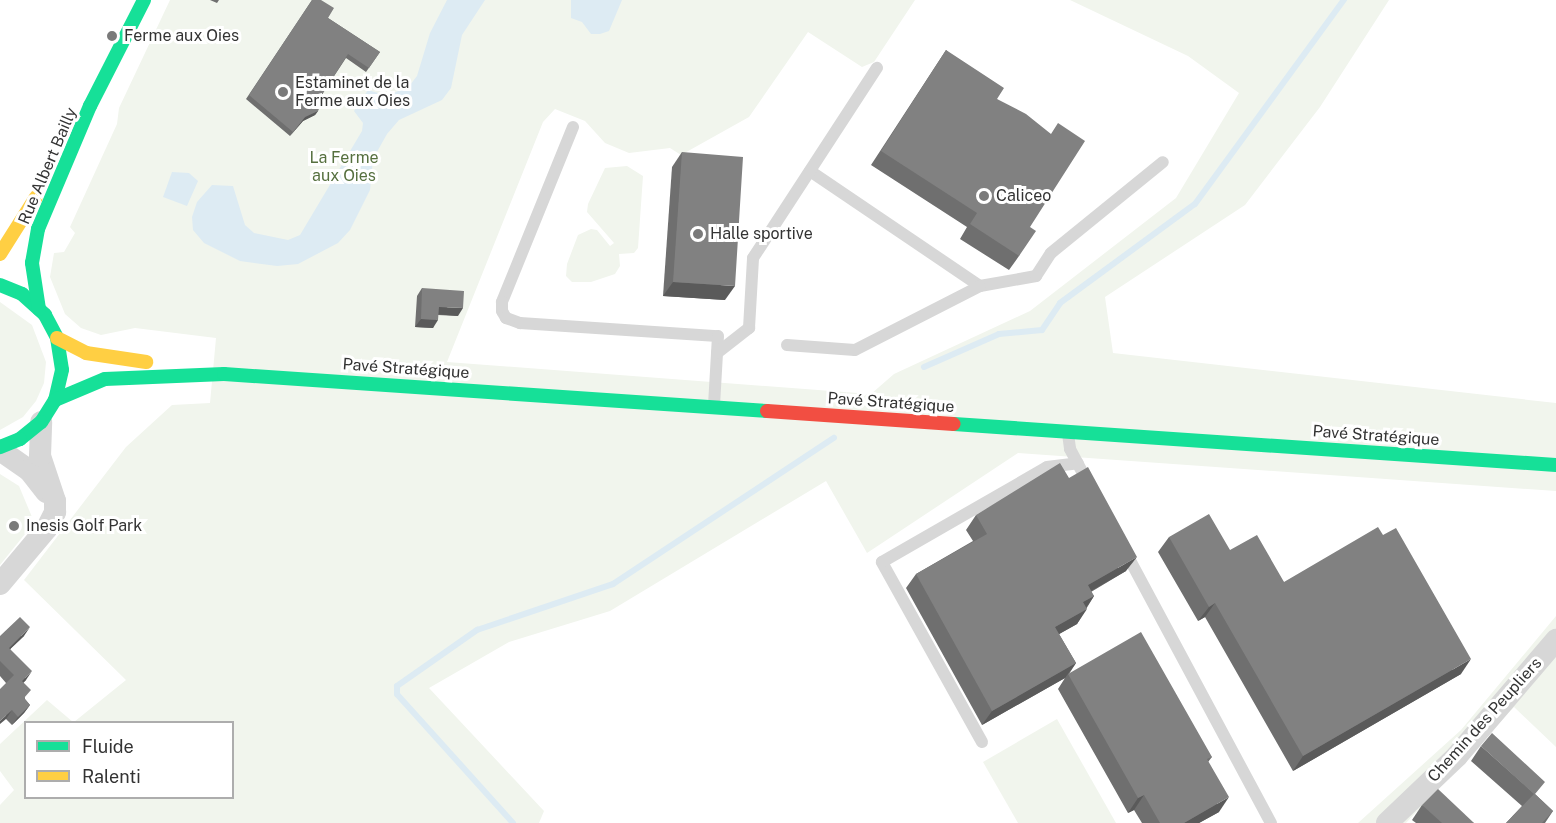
<!DOCTYPE html>
<html>
<head>
<meta charset="utf-8">
<style>
  body { margin:0 }
  #map { position:relative; width:1556px; height:823px; overflow:hidden; background:#fff; font-family:"Public Sans",sans-serif }
  div>[style] { position:absolute }
  .green>* { inset:0; background:#f1f5ed }
  .water>* { inset:0; background:#ddebf3 }
  .stream>* { height:6px; margin:-3px; padding:0 3px; transform-origin:3px; border-radius:3px; background:#ddebf3 }
  .lane>* { height:12px; margin:-6px; padding:0 6px; transform-origin:6px; border-radius:6px; background:#d7d7d7 }
  .street>* { height:22px; margin:-11px; padding:0 11px; transform-origin:11px; border-radius:11px; background:#d7d7d7 }
  .fast>* { height:14px; margin:-7px; padding:0 7px; transform-origin:7px; border-radius:7px; background:#16e098 }
  .slow>* { height:14px; margin:-7px; padding:0 7px; transform-origin:7px; border-radius:7px; background:#ffcf43 }
  .jam>* { height:14px; margin:-7px; padding:0 7px; transform-origin:7px; border-radius:7px; background:#f24e42 }
  .wall>* { inset:0; background:#6f6f6f }
  .shaded-wall>* { inset:0; background:#5a5a5a }
  .building>* { inset:0; background:#818181 }
  .dots>* { width:16px; height:16px; translate:-50% -50%; box-sizing:border-box; border:3px solid #fff; border-radius:50% }
  span { translate:-50% -50%; white-space:nowrap; text-align:center; line-height:1.15; -webkit-text-stroke:6px #fff; paint-order:stroke }
  .poi-label { font-size:16px; color:#333 }
  .left { translate:0 -50%; text-align:left }
  .park-label { font-size:16px; color:#56703f }
  .street-label { font-size:16px; color:#333 }
  .legend { position:absolute; left:24px; top:721px; width:210px; height:78px; box-sizing:border-box; background:#fff; border:2px solid #adadad; margin:0; padding:8px 10px; list-style:none; font-size:18px; color:#333 }
  .legend li { display:flex; align-items:center; gap:12px; height:30px }
  .legend b { width:30px; border:2px solid #adadad }
</style>
</head>
<body>
<div id="map">
  <div class="green">
    <i style="clip-path:polygon(170px 0,915px 0,874px 62px,862px 67px,808px 32px,749px 117px,681px 155px,670px 148px,629px 153px,605px 143px,585px 121px,555px 109px,543px 122px,447px 362px,871px 394px,894px 374px,1030px 311px,1176px 198px,1239px 93px,1188px 56px,1070px 0,1389px 0,1320px 107px,1245px 205px,1105px 297px,1113px 353px,1556px 403px,1556px 491px,1018px 453px,867px 553px,826px 481px,610px 611px,509px 642px,429px 688px,544px 811px,539px 823px,0 823px,0 805px,14px 790px,0 771px,0 744px,47px 700px,73px 722px,26px 722px,26px 798px,232px 798px,232px 722px,74px 722px,126px 680px,24px 580px,126px 447px,172px 405px,210px 403px,216px 338px,135px 328px,101px 335px,81px 328px,65px 314px,50px 277px,54px 253px,64px 252px,75px 233px,70px 227px,117px 124px,119px 108px)"></i>
    <i style="clip-path:polygon(627px 166px,643px 176px,638px 248px,634px 253px,619px 254px,620px 266px,615px 274px,591px 282px,572px 282px,566px 276px,567px 264px,578px 235px,591px 229px,597px 230px,610px 246px,614px 243px,587px 212px,588px 204px,605px 168px)"></i>
    <i style="clip-path:polygon(0 302px,32px 325px,46px 362px,44px 383px,36px 401px,23px 417px,0 430px)"></i>
    <i style="clip-path:polygon(0 474px,19px 486px,32px 517px,25px 534px,0 565px)"></i>
    <i style="clip-path:polygon(1556px 616px,1556px 747px,1514px 707px,1406px 823px,1358px 823px,1461px 730px)"></i>
    <i style="clip-path:polygon(1057px 719px,1116px 823px,1018px 823px,983px 762px)"></i>
  </div>
  <div class="water">
    <i style="clip-path:polygon(447px 0,485px 0,462px 35px,451px 88px,442px 100px,399px 120px,387px 134px,373px 159px,370px 190px,350px 230px,338px 243px,298px 264px,277px 266px,240px 261px,204px 243px,193px 230px,192px 217px,197px 202px,212px 185px,233px 186px,245px 225px,254px 233px,288px 240px,300px 235px,362px 131px,363px 123px,354px 111px,368px 90px,388px 96px,410px 85px,417px 76px,430px 33px)"></i>
    <i style="clip-path:polygon(571px 0,622px 0,609px 31px,600px 34px,591px 34px,582px 22px,571px 18px)"></i>
    <i style="clip-path:polygon(172px 172px,189px 173px,198px 181px,187px 206px,163px 197px)"></i>
  </div>
  <div class="stream">
    <i style="left:924px;top:367px;width:82px;rotate:-23.7deg"></i>
    <i style="left:999px;top:334px;width:43px;rotate:-5.3deg"></i>
    <i style="left:1042px;top:330px;width:32px;rotate:-56deg"></i>
    <i style="left:1060px;top:303px;width:167px;rotate:-36.3deg"></i>
    <i style="left:1195px;top:204px;width:253px;rotate:-53.9deg"></i>
    <i style="left:513px;top:823px;width:173px;rotate:-132deg"></i>
    <i style="left:397px;top:694px;width:8px;rotate:-90deg"></i>
    <i style="left:397px;top:686px;width:98px;rotate:-35deg"></i>
    <i style="left:477px;top:630px;width:144px;rotate:-18.7deg"></i>
    <i style="left:613px;top:584px;width:265px;rotate:-33.5deg"></i>
  </div>
  <div class="lane">
    <i style="left:573px;top:127px;width:189px;rotate:112.1deg"></i>
    <i style="left:502px;top:302px;width:9px;rotate:90deg"></i>
    <i style="left:502px;top:311px;width:8px;rotate:60deg"></i>
    <i style="left:506px;top:318px;width:15px;rotate:20deg"></i>
    <i style="left:520px;top:323px;width:198px;rotate:3.8deg"></i>
    <i style="left:718px;top:336px;width:70px;rotate:93.3deg"></i>
    <i style="left:810px;top:171px;width:205px;rotate:34.1deg"></i>
    <i style="left:980px;top:286px;width:57px;rotate:-10.1deg"></i>
    <i style="left:1036px;top:276px;width:27px;rotate:-57deg"></i>
    <i style="left:1051px;top:253px;width:144px;rotate:-39.1deg"></i>
    <i style="left:787px;top:345px;width:68px;rotate:4.2deg"></i>
    <i style="left:855px;top:350px;width:140px;rotate:-27.1deg"></i>
    <i style="left:717px;top:353px;width:41px;rotate:-38deg"></i>
    <i style="left:749px;top:328px;width:70px;rotate:-86.7deg"></i>
    <i style="left:753px;top:258px;width:227px;rotate:-56.9deg"></i>
    <i style="left:1068px;top:434px;width:15px;rotate:82deg"></i>
    <i style="left:1070px;top:449px;width:40px;rotate:62deg"></i>
    <i style="left:1124px;top:549px;width:311px;rotate:61.8deg"></i>
    <i style="left:982px;top:742px;width:206px;rotate:-119.1deg"></i>
    <i style="left:882px;top:562px;width:190px;rotate:-29.9deg"></i>
    <i style="left:1047px;top:467px;width:31px;rotate:-7deg"></i>
  </div>
  <div class="street">
    <i style="left:0;top:450px;width:35px;rotate:35deg"></i>
    <i style="left:29px;top:470px;width:28px;rotate:52deg"></i>
    <i style="left:0;top:584px;width:73px;rotate:-50deg"></i>
    <i style="left:47px;top:528px;width:18px;rotate:-63deg"></i>
    <i style="left:55px;top:512px;width:11px;rotate:-90deg"></i>
    <i style="left:55px;top:501px;width:47px;rotate:-108.4deg"></i>
    <i style="left:40px;top:456px;width:34px;rotate:-88deg"></i>
    <i style="left:1387px;top:823px;width:97px;rotate:-43.7deg"></i>
    <i style="left:1457px;top:756px;width:153px;rotate:-49.5deg"></i>
  </div>
  <div class="fast">
    <i style="left:0;top:285px;width:24px;rotate:22deg"></i>
    <i style="left:22px;top:294px;width:31px;rotate:42deg"></i>
    <i style="left:45px;top:315px;width:26px;rotate:62deg"></i>
    <i style="left:57px;top:338px;width:32px;rotate:81deg"></i>
    <i style="left:62px;top:370px;width:31px;rotate:103deg"></i>
    <i style="left:55px;top:400px;width:26px;rotate:122deg"></i>
    <i style="left:41px;top:422px;width:27px;rotate:141deg"></i>
    <i style="left:20px;top:439px;width:22px;rotate:158deg"></i>
    <i style="left:39px;top:309px;width:47px;rotate:-98.7deg"></i>
    <i style="left:32px;top:263px;width:35px;rotate:-80deg"></i>
    <i style="left:38px;top:229px;width:134px;rotate:-67.1deg"></i>
    <i style="left:90px;top:106px;width:119px;rotate:-63deg"></i>
    <i style="left:55px;top:400px;width:54px;rotate:-22.8deg"></i>
    <i style="left:105px;top:379px;width:119px;rotate:-2.4deg"></i>
    <i style="left:224px;top:374px;width:544px;rotate:3.9deg"></i>
    <i style="left:954px;top:424px;width:603px;rotate:3.9deg"></i>
  </div>
  <div class="slow">
    <i style="left:0;top:254px;width:67px;rotate:-57.7deg"></i>
    <i style="left:57px;top:338px;width:33px;rotate:27deg"></i>
    <i style="left:86px;top:353px;width:61px;rotate:8.5deg"></i>
  </div>
  <div class="jam">
    <i style="left:767px;top:411px;width:187px;rotate:4deg"></i>
  </div>
  <div class="wall">
    <i style="clip-path:polygon(210px 0,219px 0,217px 3px)"></i>
    <i style="clip-path:polygon(312px 0,328px 18px,380px 52px,366px 72px,346px 58px,323px 93px,318px 111px,315px 115px,303px 121px,290px 136px,246px 99px)"></i>
    <i style="clip-path:polygon(946px 50px,997px 99px,1030px 227px,1019px 256px,1009px 270px,960px 239px,967px 227px,871px 165px)"></i>
    <i style="clip-path:polygon(682px 152px,725px 300px,663px 296px,672px 167px)"></i>
    <i style="clip-path:polygon(422px 288px,458px 316px,438px 315px,433px 328px,415px 327px,417px 296px)"></i>
    <i style="clip-path:polygon(976px 515px,1126px 571px,1091px 592px,1094px 596px,1077px 624px,1059px 634px,1076px 663px,1069px 674px,1212px 757px,1208px 762px,1219px 812px,1199px 823px,1142px 823px,1134px 810px,1128px 813px,1058px 689px,1065px 678px,982px 725px,906px 588px,916px 574px,973px 541px,966px 530px)"></i>
    <i style="clip-path:polygon(1169px 537px,1230px 550px,1284px 582px,1461px 674px,1293px 771px,1205px 617px,1198px 621px,1158px 552px)"></i>
    <i style="clip-path:polygon(0 636px,24px 636px,10px 649px,26px 680px,23px 683px,25px 699px,30px 705px,24px 713px,12px 725px,6px 719px,6px 683px,0 676px)"></i>
    <i style="clip-path:polygon(1481px 746px,1536px 795px,1553px 811px,1545px 823px,1506px 823px,1522px 806px,1471px 761px)"></i>
    <i style="clip-path:polygon(1422px 805px,1474px 823px,1416px 823px,1412px 820px)"></i>
  </div>
  <div class="shaded-wall">
    <i style="clip-path:polygon(318px 111px,315px 115px,303px 121px,290px 136px,305px 117px)"></i>
    <i style="clip-path:polygon(673px 282px,735px 286px,725px 300px,663px 296px)"></i>
    <i style="clip-path:polygon(439px 307px,463px 308px,458px 316px,434px 314px)"></i>
    <i style="clip-path:polygon(421px 319px,438px 320px,433px 328px,415px 327px)"></i>
    <i style="clip-path:polygon(1137px 557px,1126px 571px,1077px 599px,1088px 585px)"></i>
    <i style="clip-path:polygon(1094px 596px,1084px 611px,1083px 602px)"></i>
    <i style="clip-path:polygon(1215px 603px,1205px 617px,1198px 621px,1209px 607px)"></i>
    <i style="clip-path:polygon(1087px 609px,1077px 624px,1045px 642px,1055px 627px)"></i>
    <i style="clip-path:polygon(30px 627px,24px 636px,3px 656px,9px 648px)"></i>
    <i style="clip-path:polygon(1471px 659px,1461px 674px,1293px 771px,1303px 756px)"></i>
    <i style="clip-path:polygon(1076px 663px,1065px 678px,982px 725px,992px 711px)"></i>
    <i style="clip-path:polygon(32px 671px,26px 680px,16px 690px,22px 681px)"></i>
    <i style="clip-path:polygon(30px 705px,24px 713px,12px 725px,18px 717px)"></i>
    <i style="clip-path:polygon(12px 710px,6px 719px,0 724px,0 721px)"></i>
    <i style="clip-path:polygon(1144px 795px,1134px 810px,1128px 813px,1138px 798px)"></i>
    <i style="clip-path:polygon(1229px 797px,1219px 812px,1199px 823px,1184px 823px)"></i>
  </div>
  <div class="building">
    <i style="clip-path:polygon(312px 0,321px 0,334px 8px,328px 18px,380px 52px,369px 68px,348px 54px,323px 93px,318px 111px,305px 117px,293px 132px,249px 95px)"></i>
    <i style="clip-path:polygon(946px 50px,1004px 88px,997px 99px,1026px 114px,1051px 134px,1058px 123px,1085px 141px,1030px 227px,1036px 231px,1019px 256px,970px 224px,977px 213px,881px 151px)"></i>
    <i style="clip-path:polygon(682px 152px,743px 157px,735px 286px,673px 282px)"></i>
    <i style="clip-path:polygon(422px 288px,464px 291px,463px 308px,439px 307px,438px 320px,421px 319px)"></i>
    <i style="clip-path:polygon(1060px 463px,1069px 478px,1088px 467px,1137px 557px,1088px 585px,1094px 596px,1083px 602px,1087px 609px,1055px 627px,1076px 663px,992px 711px,916px 574px,987px 534px,976px 515px)"></i>
    <i style="clip-path:polygon(1209px 514px,1230px 550px,1257px 535px,1284px 582px,1378px 527px,1383px 535px,1396px 528px,1471px 659px,1303px 756px,1215px 603px,1209px 607px,1169px 537px)"></i>
    <i style="clip-path:polygon(20px 617px,30px 627px,9px 648px,32px 671px,22px 681px,31px 690px,24px 698px,30px 705px,18px 717px,12px 710px,0 721px,0 689px,14px 675px,0 661px,0 636px)"></i>
    <i style="clip-path:polygon(1141px 632px,1212px 757px,1207px 759px,1229px 797px,1184px 823px,1160px 823px,1144px 795px,1138px 798px,1068px 674px)"></i>
    <i style="clip-path:polygon(1492px 733px,1545px 782px,1535px 794px,1553px 811px,1542px 823px,1506px 823px,1534px 794px,1481px 746px)"></i>
    <i style="clip-path:polygon(1438px 789px,1474px 823px,1442px 823px,1422px 805px)"></i>
  </div>
  <div class="dots">
    <i style="left:112px;top:36px;background:#7a7a7a"></i>
    <i style="left:283px;top:92px;background:#7a7a7a"></i>
    <i style="left:984px;top:196px;background:#7a7a7a"></i>
    <i style="left:698px;top:234px;background:#7a7a7a"></i>
    <i style="left:14px;top:526px;background:#7a7a7a"></i>
  </div>
  <div class="poi-label">
    <span class="left" style="left:124px;top:36px">Ferme aux Oies</span>
    <span class="left" style="left:295px;top:92px">Estaminet de la<br>Ferme aux Oies</span>
    <span class="left" style="left:996px;top:196px">Caliceo</span>
    <span class="left" style="left:710px;top:234px">Halle sportive</span>
    <span class="left" style="left:26px;top:526px">Inesis Golf Park</span>
  </div>
  <div class="park-label">
    <span style="left:344px;top:167px">La Ferme<br>aux Oies</span>
  </div>
  <div class="street-label">
    <span style="left:48px;top:166px;rotate:-67deg">Rue Albert Bailly</span>
    <span style="left:406px;top:369px;rotate:4deg">Pavé Stratégique</span>
    <span style="left:891px;top:403px;rotate:4deg">Pavé Stratégique</span>
    <span style="left:1376px;top:436px;rotate:4deg">Pavé Stratégique</span>
    <span style="left:1485px;top:720px;rotate:-48deg">Chemin des Peupliers</span>
  </div>
  <ul class="legend">
  <li><b style="height:8px;background:#16e098"></b>Fluide</li>
  <li><b style="height:8px;background:#ffcf43"></b>Ralenti</li>
  </ul>
</div>
</body>
</html>
